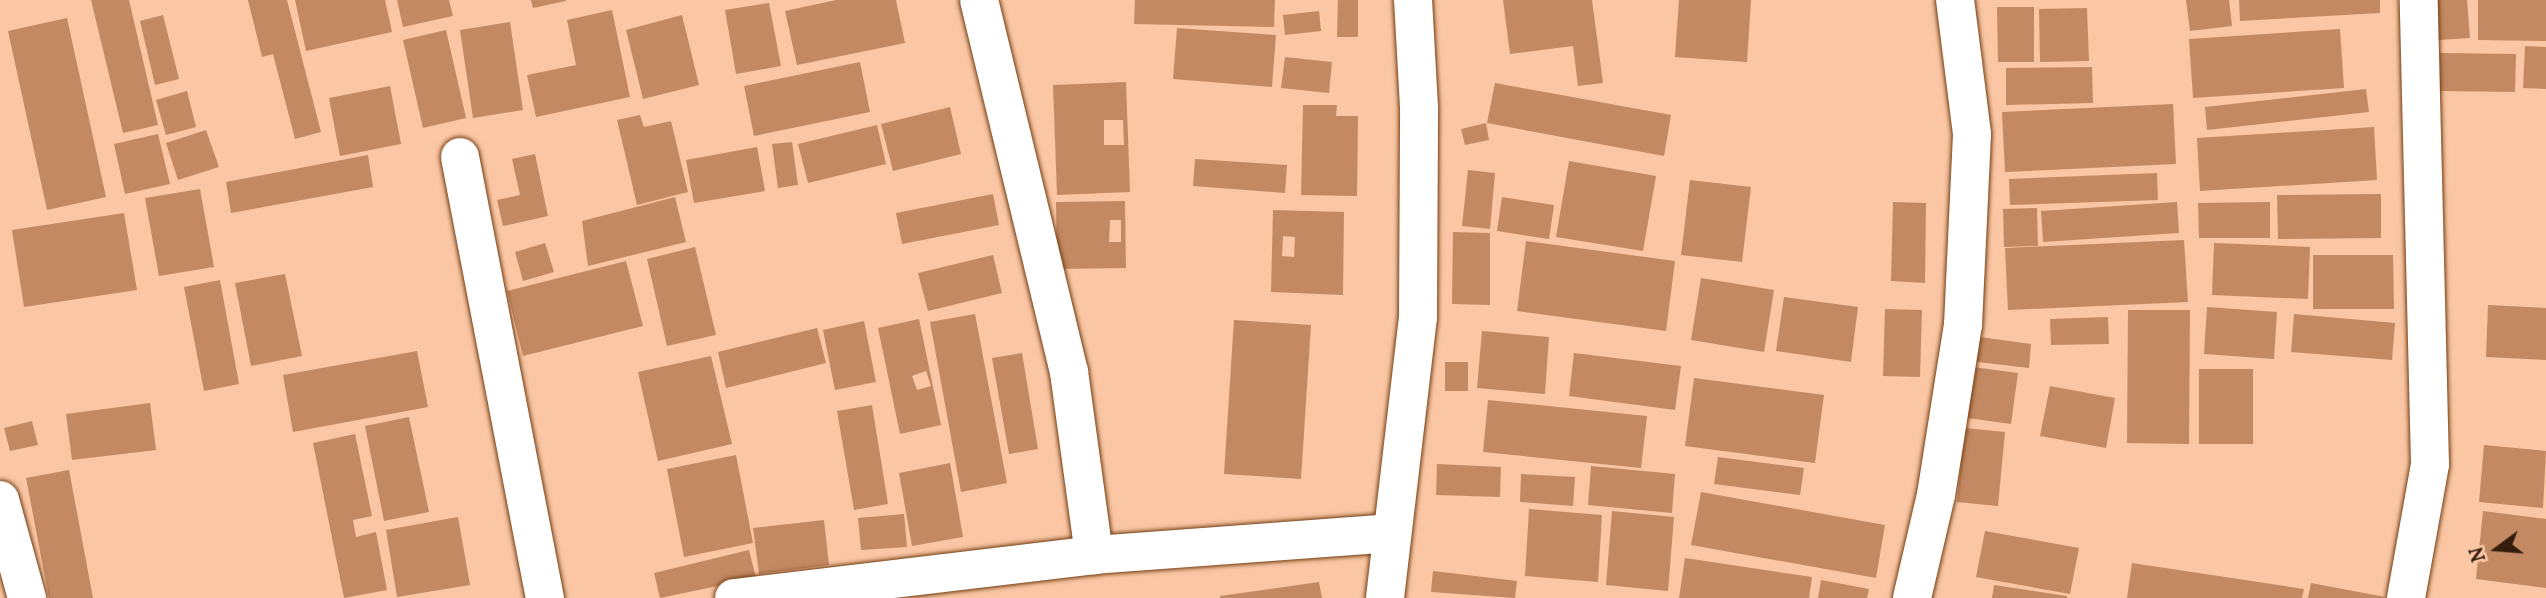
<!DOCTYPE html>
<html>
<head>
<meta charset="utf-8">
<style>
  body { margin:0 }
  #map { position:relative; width:2546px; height:598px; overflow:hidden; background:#fac6a4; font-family:Lora,serif }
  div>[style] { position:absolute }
  .building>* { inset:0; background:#c38962 }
  .roads { filter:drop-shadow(0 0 2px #743e12) drop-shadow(0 0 2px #743e12) }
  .minor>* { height:38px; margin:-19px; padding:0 19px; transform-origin:19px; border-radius:19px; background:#fff }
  span { translate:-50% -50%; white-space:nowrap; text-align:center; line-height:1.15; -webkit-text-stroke:5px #fac6a4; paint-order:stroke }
  .north { position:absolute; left:2462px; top:514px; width:70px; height:70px; -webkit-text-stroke:5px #fac6a4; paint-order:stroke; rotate:254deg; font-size:19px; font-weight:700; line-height:28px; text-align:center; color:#351d0c }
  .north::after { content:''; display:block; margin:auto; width:24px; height:32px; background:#351d0c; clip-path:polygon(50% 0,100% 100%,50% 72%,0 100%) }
</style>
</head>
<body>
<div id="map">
  <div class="building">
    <i style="clip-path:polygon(91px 0,129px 0,158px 125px,123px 133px)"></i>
    <i style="clip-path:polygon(248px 0,287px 0,321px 132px,295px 139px,273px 54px,262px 57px)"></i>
    <i style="clip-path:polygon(295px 0,385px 0,392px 32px,306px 51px)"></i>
    <i style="clip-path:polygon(397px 0,449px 0,453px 16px,403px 27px)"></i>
    <i style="clip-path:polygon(531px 0,566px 0,566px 1px,533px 8px)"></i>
    <i style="clip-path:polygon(836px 0,896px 0,905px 43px,797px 65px,785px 11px)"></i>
    <i style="clip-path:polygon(1135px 0,1275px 0,1274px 27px,1134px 24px)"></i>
    <i style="clip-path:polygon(1338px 0,1358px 0,1358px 37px,1337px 37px)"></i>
    <i style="clip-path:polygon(1503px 0,1592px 0,1603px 83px,1578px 86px,1573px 46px,1510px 54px)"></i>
    <i style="clip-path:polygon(1679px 0,1751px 0,1747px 62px,1675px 57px)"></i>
    <i style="clip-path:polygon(2186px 0,2229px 0,2232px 26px,2190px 31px)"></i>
    <i style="clip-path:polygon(2239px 0,2380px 0,2380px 13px,2240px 21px)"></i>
    <i style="clip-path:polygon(2435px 0,2467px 0,2470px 38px,2439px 40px)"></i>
    <i style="clip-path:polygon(2478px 0,2546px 0,2546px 41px,2478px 40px)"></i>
    <i style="clip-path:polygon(769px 3px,781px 66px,736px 74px,725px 10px)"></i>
    <i style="clip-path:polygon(1997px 7px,2034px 7px,2034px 62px,1998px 62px)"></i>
    <i style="clip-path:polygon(2087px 8px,2089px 61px,2040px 62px,2039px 9px)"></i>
    <i style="clip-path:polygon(612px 10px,630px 97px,536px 117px,527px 75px,576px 65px,567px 20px)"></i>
    <i style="clip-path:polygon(1319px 11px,1321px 31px,1285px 35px,1283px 15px)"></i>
    <i style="clip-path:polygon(163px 15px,179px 79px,155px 85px,140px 21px)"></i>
    <i style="clip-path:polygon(682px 15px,699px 85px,643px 99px,626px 30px)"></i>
    <i style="clip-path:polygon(67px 18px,106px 197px,47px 210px,8px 31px)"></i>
    <i style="clip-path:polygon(510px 22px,523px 110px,473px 118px,460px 30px)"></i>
    <i style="clip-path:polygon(1177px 28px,1276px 35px,1272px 87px,1173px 79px)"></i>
    <i style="clip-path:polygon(2340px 29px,2344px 88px,2193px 98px,2189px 39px)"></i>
    <i style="clip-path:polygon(446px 30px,466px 118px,423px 128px,403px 40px)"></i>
    <i style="clip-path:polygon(2525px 46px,2546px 47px,2546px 89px,2523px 88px)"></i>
    <i style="clip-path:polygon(2440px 53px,2516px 54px,2515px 92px,2440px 91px)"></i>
    <i style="clip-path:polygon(1285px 57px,1332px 62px,1329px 93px,1281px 88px)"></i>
    <i style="clip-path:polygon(860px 62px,870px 112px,754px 136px,744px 86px)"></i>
    <i style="clip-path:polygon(2092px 67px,2093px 103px,2006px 105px,2006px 68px)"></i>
    <i style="clip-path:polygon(evenodd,1126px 82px,1130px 192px,1057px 195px,1053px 85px,1126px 82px,1104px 120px,1123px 120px,1124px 145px,1104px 145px,1104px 120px)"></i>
    <i style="clip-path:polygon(1495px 83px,1671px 115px,1664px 156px,1487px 123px)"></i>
    <i style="clip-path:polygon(390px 86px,401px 144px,340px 156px,329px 98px)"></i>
    <i style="clip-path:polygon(2366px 89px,2369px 112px,2207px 130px,2205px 107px)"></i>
    <i style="clip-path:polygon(187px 91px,196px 127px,166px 135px,156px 100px)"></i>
    <i style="clip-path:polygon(2173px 104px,2176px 164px,2005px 172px,2002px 112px)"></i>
    <i style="clip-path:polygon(1303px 105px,1337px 105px,1336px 116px,1358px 116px,1357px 196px,1301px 195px)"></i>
    <i style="clip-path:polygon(950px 107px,961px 154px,893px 171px,881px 124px)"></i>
    <i style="clip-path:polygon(640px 115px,644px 127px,671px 121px,688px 192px,637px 205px,617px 120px)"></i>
    <i style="clip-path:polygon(1486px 123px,1489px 140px,1465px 145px,1461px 129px)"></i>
    <i style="clip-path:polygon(877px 125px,886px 164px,808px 183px,798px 144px)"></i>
    <i style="clip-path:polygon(2374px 127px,2377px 180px,2200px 191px,2197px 138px)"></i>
    <i style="clip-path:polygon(206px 130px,219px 167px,178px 180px,166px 143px)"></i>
    <i style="clip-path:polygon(158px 134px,170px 184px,125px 194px,114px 144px)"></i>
    <i style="clip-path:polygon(792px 142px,798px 185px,778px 188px,772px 144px)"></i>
    <i style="clip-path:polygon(757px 147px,765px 191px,694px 203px,686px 160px)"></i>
    <i style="clip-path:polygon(535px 154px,548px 216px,503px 226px,497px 200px,520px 195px,512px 159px)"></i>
    <i style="clip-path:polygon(368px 155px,373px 187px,231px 213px,226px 182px)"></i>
    <i style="clip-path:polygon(1195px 159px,1287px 165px,1285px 193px,1193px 186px)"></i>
    <i style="clip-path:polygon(1569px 161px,1656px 176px,1643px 251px,1556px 237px)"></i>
    <i style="clip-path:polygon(1468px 170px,1495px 173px,1490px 229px,1462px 226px)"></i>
    <i style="clip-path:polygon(2157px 173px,2158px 200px,2010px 205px,2009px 179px)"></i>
    <i style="clip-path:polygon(1690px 180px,1751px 187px,1742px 262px,1681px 255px)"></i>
    <i style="clip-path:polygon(200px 189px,214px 267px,159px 276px,145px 198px)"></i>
    <i style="clip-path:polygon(993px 194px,999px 225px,902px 244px,896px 213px)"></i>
    <i style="clip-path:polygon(2381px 194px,2381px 238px,2278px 239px,2277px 195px)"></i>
    <i style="clip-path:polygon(675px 197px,686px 242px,588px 266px,582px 221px)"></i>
    <i style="clip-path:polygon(1502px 197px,1554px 205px,1549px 239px,1497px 231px)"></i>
    <i style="clip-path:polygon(evenodd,1125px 201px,1126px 268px,1057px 269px,1056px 202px,1125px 201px,1110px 220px,1121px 220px,1121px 242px,1109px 242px,1110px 220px)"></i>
    <i style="clip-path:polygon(1893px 202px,1926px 203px,1925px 283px,1891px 281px)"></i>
    <i style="clip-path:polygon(2177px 202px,2179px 233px,2043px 242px,2041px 211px)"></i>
    <i style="clip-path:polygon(2270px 202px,2270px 238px,2199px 238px,2198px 203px)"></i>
    <i style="clip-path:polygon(2037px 208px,2038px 246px,2004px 247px,2003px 209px)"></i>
    <i style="clip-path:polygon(evenodd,1273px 210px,1344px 212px,1343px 295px,1271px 292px,1273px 210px,1283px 236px,1295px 237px,1294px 257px,1282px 256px,1283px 236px)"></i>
    <i style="clip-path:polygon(124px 213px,137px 290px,24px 307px,12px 230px)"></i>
    <i style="clip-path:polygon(1453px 232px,1490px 233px,1490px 305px,1452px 304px)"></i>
    <i style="clip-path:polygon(2184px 240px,2188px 302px,2008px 310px,2005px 248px)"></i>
    <i style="clip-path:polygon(1526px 241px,1675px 261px,1666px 331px,1517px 311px)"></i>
    <i style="clip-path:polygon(545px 243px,554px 272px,523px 281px,515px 252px)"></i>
    <i style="clip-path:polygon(2214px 243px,2310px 247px,2308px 299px,2212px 295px)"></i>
    <i style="clip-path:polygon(695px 247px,716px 335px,667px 346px,647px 259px)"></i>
    <i style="clip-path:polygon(993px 255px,1002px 293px,928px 311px,918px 273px)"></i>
    <i style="clip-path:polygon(2313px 255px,2393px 255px,2394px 309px,2313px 309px)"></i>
    <i style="clip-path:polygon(626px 261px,643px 326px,523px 356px,507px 291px)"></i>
    <i style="clip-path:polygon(285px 274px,302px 356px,251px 366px,235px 283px)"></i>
    <i style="clip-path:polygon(1701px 278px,1774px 290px,1764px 352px,1691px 340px)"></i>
    <i style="clip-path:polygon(220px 280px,239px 384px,204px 391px,184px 287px)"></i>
    <i style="clip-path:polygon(1784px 297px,1858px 307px,1851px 362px,1776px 351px)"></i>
    <i style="clip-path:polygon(2488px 305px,2546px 308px,2546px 360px,2486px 357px)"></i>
    <i style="clip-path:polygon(2207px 307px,2277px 312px,2274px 359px,2204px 354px)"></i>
    <i style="clip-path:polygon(1885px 309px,1922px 310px,1920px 377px,1883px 376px)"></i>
    <i style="clip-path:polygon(2128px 310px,2190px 310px,2189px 444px,2127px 443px)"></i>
    <i style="clip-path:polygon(975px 314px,1007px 483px,961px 492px,930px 322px)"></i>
    <i style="clip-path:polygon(2294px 314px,2395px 323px,2392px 360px,2291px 352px)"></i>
    <i style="clip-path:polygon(2108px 317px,2109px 344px,2051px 345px,2050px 319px)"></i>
    <i style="clip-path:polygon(evenodd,919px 319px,941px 425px,900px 434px,878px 328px,919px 319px,926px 371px,931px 386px,917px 390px,912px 376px,926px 371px)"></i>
    <i style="clip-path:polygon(1234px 320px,1311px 325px,1301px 479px,1224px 474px)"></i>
    <i style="clip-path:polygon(864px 321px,876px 382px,835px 390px,823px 330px)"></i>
    <i style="clip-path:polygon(817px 328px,826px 363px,726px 388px,718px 352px)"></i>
    <i style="clip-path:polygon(1482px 331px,1549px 337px,1545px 394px,1477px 388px)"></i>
    <i style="clip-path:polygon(1973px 336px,2031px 344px,2029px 368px,1969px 361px)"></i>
    <i style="clip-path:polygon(417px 351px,428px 407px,293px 432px,283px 375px)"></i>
    <i style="clip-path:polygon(1022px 353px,1038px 449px,1009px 454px,992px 358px)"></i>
    <i style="clip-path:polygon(1574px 353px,1681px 366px,1675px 410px,1569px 396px)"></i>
    <i style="clip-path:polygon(711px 356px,732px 444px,658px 461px,638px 372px)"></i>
    <i style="clip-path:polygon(1445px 362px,1468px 362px,1468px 391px,1445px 391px)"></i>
    <i style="clip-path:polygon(1973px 367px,2018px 373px,2011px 424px,1967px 418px)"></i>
    <i style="clip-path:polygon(2199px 369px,2253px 369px,2253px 444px,2199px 444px)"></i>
    <i style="clip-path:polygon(1694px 378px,1824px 395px,1815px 463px,1685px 446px)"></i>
    <i style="clip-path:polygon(2050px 386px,2115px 398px,2106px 448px,2040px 436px)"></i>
    <i style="clip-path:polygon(1488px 400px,1647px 416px,1641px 468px,1483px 452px)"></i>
    <i style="clip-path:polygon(150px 403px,156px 450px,72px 460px,66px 414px)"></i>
    <i style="clip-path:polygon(872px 405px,888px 504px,854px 510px,837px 411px)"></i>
    <i style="clip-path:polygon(409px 417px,429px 512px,384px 521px,365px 426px)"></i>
    <i style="clip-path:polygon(32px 421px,38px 445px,10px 451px,4px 428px)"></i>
    <i style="clip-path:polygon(1965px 428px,2005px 432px,1998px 506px,1957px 502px)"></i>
    <i style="clip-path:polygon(355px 434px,372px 516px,353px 520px,356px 537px,376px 532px,387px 590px,344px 598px,313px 443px)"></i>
    <i style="clip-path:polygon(2484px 445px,2546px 451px,2543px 508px,2479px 502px)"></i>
    <i style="clip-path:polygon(736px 455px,753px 543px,684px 557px,667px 469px)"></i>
    <i style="clip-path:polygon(1718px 457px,1804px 468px,1800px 495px,1714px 484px)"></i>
    <i style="clip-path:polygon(950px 463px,963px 537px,912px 546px,899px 473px)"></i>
    <i style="clip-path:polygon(1437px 464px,1501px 467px,1500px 497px,1436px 495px)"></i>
    <i style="clip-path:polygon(1591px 466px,1675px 474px,1672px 513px,1588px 505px)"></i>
    <i style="clip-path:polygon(69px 470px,93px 598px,49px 598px,26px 478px)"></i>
    <i style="clip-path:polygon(1521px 474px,1575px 477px,1573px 506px,1520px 502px)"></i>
    <i style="clip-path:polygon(1701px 492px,1885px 525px,1876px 578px,1691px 545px)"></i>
    <i style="clip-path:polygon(1529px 509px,1602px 515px,1598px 582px,1525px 576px)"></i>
    <i style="clip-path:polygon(1612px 511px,1674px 517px,1668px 591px,1606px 585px)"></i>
    <i style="clip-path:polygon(2483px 511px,2546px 519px,2546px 588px,2476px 579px)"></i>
    <i style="clip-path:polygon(904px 514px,907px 547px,861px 550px,858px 518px)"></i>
    <i style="clip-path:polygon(458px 517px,470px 585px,397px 597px,386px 530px)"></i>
    <i style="clip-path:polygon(824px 520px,829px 565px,759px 574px,753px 528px)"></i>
    <i style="clip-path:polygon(1985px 531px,2079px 548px,2070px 594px,1976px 577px)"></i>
    <i style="clip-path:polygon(749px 550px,756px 578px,660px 598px,654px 573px)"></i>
    <i style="clip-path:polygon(1685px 558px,1812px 577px,1809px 598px,1679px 598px)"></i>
    <i style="clip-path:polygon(2132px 563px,2304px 589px,2302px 598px,2127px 598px)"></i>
    <i style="clip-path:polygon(1433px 571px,1517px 581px,1515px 598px,1431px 592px)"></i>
    <i style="clip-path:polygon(1821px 580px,1869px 589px,1867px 598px,1818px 598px)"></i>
    <i style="clip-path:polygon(1319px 582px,1322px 598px,1220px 598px,1220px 596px)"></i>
    <i style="clip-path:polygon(2311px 583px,2385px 597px,2385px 598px,2308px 598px)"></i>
    <i style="clip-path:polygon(1994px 585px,2067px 596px,2067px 598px,1992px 598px)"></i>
  </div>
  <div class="roads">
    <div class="minor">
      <i style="left:979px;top:0;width:383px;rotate:76.4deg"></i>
      <i style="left:1069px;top:372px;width:185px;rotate:82.2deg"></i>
      <i style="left:460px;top:157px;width:449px;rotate:79.1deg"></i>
      <i style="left:0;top:500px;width:102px;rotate:74.6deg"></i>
      <i style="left:734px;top:598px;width:363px;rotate:-6.8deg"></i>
      <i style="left:1094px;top:555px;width:298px;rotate:-4.2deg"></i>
      <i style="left:1385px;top:598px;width:283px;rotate:-83.3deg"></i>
      <i style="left:1418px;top:317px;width:210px;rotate:-89.7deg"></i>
      <i style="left:1419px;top:107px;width:107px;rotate:-93.2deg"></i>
      <i style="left:1912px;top:598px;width:106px;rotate:-76.9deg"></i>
      <i style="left:1936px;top:495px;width:172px;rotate:-81deg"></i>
      <i style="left:1963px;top:325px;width:191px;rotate:-87.3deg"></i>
      <i style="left:1972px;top:134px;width:135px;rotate:-97.2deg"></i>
      <i style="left:2406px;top:598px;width:136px;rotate:-79.8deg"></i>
      <i style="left:2430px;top:464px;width:464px;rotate:-91.4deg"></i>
    </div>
  </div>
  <div class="north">N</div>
</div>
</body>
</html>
